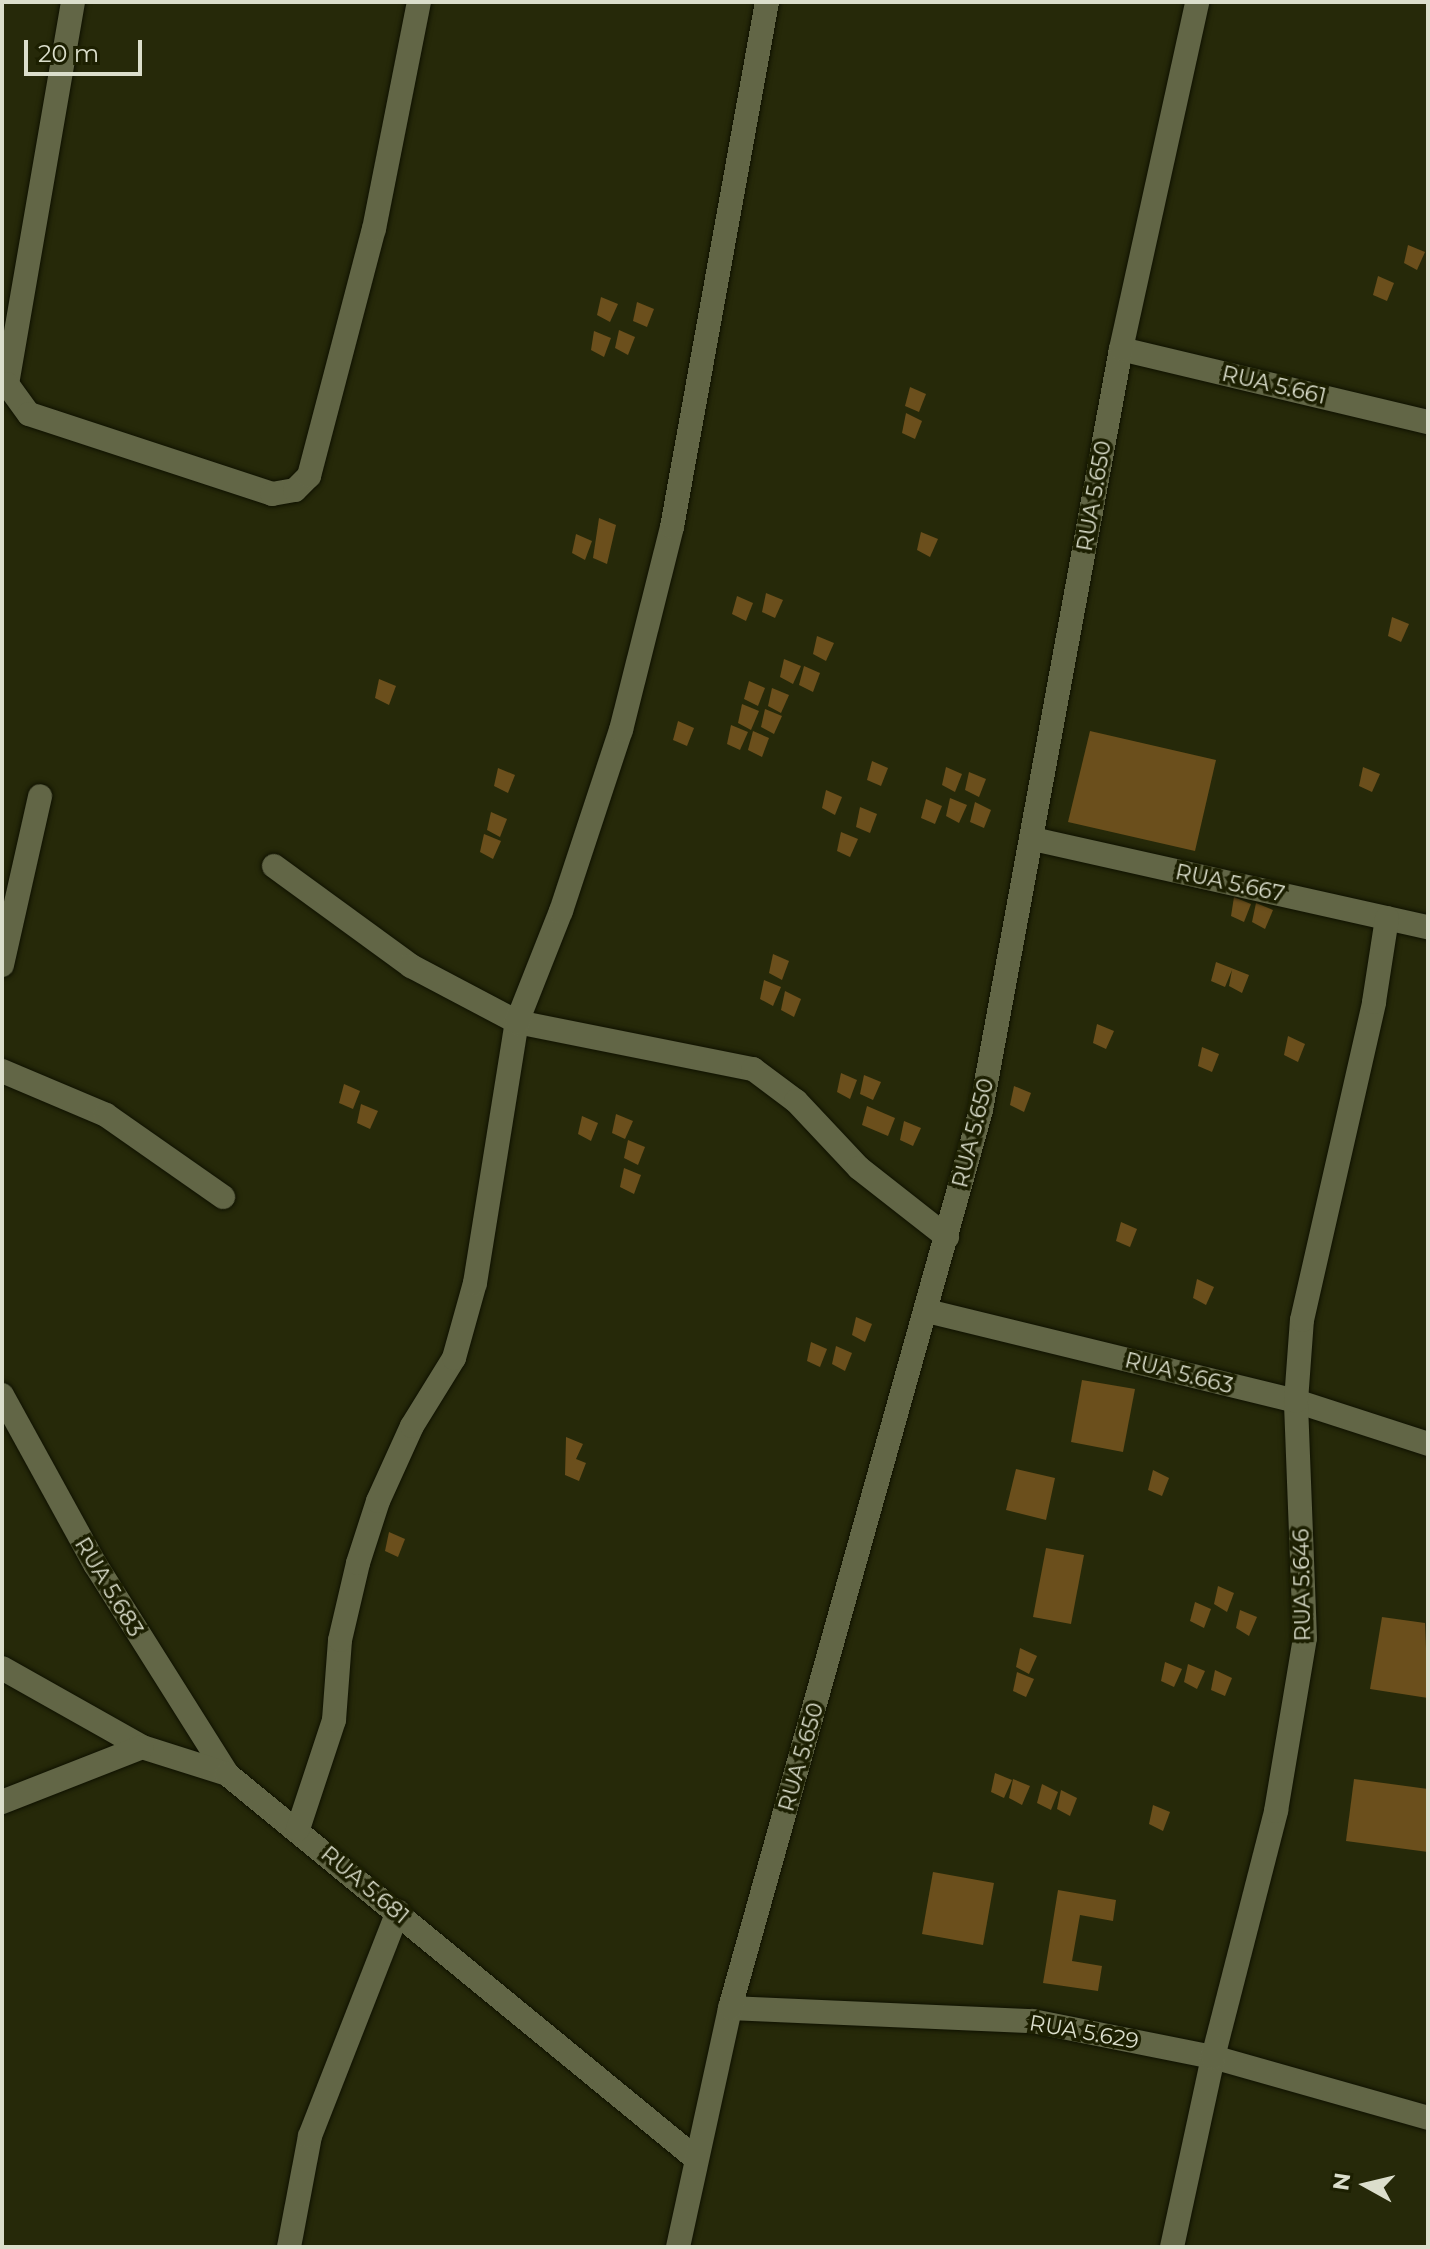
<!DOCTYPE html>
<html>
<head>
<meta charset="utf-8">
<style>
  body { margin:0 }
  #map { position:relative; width:1430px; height:2249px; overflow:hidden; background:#262909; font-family:Montserrat,sans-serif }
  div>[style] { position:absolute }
  .building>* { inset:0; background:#6b4f1c }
  .roads { filter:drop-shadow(0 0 2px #0f1100) drop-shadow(0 0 2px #0f1100) }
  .street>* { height:24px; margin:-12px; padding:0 12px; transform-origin:12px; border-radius:12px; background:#626646 }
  span { translate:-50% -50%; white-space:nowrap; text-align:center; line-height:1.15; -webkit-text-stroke:7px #1c1f01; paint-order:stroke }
  .street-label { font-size:22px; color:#dbdecc }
  .frame { position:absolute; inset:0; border:4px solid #dbdecc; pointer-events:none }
  .north { position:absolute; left:1326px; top:2145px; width:80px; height:80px; -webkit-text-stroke:6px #1c1f01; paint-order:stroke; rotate:278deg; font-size:22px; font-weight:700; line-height:32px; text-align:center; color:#dbdecc }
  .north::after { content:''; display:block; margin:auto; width:28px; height:36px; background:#dbdecc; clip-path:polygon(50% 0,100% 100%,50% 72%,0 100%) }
  .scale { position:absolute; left:24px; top:40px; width:118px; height:36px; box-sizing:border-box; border:4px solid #dbdecc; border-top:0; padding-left:10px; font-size:24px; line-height:28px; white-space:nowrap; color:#dbdecc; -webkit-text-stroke:6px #1c1f01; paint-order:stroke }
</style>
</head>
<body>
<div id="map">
  <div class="building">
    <i style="clip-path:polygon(1408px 245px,1425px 252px,1417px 270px,1404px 263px)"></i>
    <i style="clip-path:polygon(1378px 276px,1394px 283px,1387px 301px,1373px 295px)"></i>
    <i style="clip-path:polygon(601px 297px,618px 304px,610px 322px,597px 315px)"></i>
    <i style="clip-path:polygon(637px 302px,654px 309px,647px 327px,633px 321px)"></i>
    <i style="clip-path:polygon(619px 330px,635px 337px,628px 355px,615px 348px)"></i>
    <i style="clip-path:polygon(594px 331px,611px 338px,604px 357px,591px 350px)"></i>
    <i style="clip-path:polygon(910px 387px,926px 394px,919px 412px,905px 406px)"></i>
    <i style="clip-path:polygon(906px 413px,922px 421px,915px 439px,902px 433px)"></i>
    <i style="clip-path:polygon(599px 518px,616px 525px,607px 564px,593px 558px)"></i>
    <i style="clip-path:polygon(921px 532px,938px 539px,930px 557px,917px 550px)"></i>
    <i style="clip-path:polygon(576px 534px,592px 541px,585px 560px,572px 553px)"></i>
    <i style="clip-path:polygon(766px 593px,783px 600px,775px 618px,762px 612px)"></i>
    <i style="clip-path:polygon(737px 596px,753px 603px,746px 621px,732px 614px)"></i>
    <i style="clip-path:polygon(1392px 617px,1409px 624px,1401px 642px,1388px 636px)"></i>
    <i style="clip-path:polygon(817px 636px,834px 643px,826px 661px,813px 654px)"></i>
    <i style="clip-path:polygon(784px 659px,801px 666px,793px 684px,780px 677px)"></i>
    <i style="clip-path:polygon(804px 666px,820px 673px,813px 692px,799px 685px)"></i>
    <i style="clip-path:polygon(379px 679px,396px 686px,389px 705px,375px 698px)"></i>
    <i style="clip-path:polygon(749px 681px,765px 688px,758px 706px,744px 699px)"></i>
    <i style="clip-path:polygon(772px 688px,789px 695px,781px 713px,768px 706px)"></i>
    <i style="clip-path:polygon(742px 704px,759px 711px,751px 730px,738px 723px)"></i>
    <i style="clip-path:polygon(765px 709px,782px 716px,774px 734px,761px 727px)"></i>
    <i style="clip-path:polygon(678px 721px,694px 728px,687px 746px,673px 740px)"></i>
    <i style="clip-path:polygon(731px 725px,748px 732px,740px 750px,727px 744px)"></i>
    <i style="clip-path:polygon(753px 731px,769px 738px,762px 757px,748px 750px)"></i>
    <i style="clip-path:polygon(1090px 731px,1216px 760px,1195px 851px,1068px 822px)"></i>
    <i style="clip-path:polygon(872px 761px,888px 768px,881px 786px,867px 780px)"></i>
    <i style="clip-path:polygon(946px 767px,962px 774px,955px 792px,942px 785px)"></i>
    <i style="clip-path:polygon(1363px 767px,1380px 774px,1372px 792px,1359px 786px)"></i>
    <i style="clip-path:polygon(498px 768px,515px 775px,508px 793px,494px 786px)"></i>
    <i style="clip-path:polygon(969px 772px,986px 779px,979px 797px,965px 790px)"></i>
    <i style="clip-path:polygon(826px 790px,842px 797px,835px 815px,822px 808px)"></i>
    <i style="clip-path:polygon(950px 798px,967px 805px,959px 823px,946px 816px)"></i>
    <i style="clip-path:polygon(926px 799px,942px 806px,935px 824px,921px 818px)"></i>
    <i style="clip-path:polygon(975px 802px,991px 810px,984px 828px,970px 822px)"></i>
    <i style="clip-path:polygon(860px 807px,877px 814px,870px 833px,856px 827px)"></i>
    <i style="clip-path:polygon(491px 812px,507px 819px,500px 837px,487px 830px)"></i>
    <i style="clip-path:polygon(841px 832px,858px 839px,850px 857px,837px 851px)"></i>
    <i style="clip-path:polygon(484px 834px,501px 841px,493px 859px,480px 852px)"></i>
    <i style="clip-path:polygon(1234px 897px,1251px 904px,1244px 922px,1231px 916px)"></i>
    <i style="clip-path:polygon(1256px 903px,1273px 910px,1265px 929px,1252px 922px)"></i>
    <i style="clip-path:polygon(773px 954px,789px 961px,782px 980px,769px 973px)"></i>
    <i style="clip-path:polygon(1216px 962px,1249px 975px,1242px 993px,1229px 986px,1232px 970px,1225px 987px,1211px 981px)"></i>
    <i style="clip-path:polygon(764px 980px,781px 987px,773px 1006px,760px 999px)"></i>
    <i style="clip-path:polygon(785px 991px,801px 999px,794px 1017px,781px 1010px)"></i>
    <i style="clip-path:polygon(1097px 1024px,1114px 1031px,1106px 1049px,1093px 1043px)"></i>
    <i style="clip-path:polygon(1288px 1036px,1305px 1044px,1298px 1062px,1284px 1055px)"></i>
    <i style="clip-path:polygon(1202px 1047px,1219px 1054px,1212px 1072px,1198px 1066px)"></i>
    <i style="clip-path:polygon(841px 1073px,857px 1080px,850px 1099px,837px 1092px)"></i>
    <i style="clip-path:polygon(864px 1075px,881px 1082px,873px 1100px,860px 1094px)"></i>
    <i style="clip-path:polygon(344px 1084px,360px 1091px,353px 1109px,339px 1103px)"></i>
    <i style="clip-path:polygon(1014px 1086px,1031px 1093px,1024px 1112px,1010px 1105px)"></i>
    <i style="clip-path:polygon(361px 1104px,378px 1111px,370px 1129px,357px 1123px)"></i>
    <i style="clip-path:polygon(867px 1106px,895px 1118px,888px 1136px,862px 1125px)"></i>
    <i style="clip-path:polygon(616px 1114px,633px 1121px,625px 1139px,612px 1133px)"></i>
    <i style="clip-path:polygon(582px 1116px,598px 1123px,591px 1141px,578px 1134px)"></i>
    <i style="clip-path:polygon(904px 1121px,921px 1128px,913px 1146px,900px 1140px)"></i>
    <i style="clip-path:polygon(628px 1140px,645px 1147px,638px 1165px,624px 1158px)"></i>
    <i style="clip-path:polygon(624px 1168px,641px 1175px,634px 1194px,620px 1187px)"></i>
    <i style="clip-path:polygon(1121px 1222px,1137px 1229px,1130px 1247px,1116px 1241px)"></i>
    <i style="clip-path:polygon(1197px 1279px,1214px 1287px,1206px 1305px,1193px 1298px)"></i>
    <i style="clip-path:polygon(856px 1317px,872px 1324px,865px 1342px,852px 1335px)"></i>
    <i style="clip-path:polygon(811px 1342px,827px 1349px,820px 1367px,807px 1361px)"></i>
    <i style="clip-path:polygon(836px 1346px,852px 1353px,845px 1371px,832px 1364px)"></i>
    <i style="clip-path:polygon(1082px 1380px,1135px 1389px,1123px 1452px,1071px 1442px)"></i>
    <i style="clip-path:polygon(566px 1437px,583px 1444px,576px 1459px,586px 1463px,579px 1481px,565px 1475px)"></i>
    <i style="clip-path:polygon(1016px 1469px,1055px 1478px,1046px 1520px,1006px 1510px)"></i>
    <i style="clip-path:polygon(1153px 1470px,1169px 1478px,1162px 1496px,1148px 1490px)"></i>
    <i style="clip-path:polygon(389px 1532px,405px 1539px,398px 1557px,385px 1551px)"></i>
    <i style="clip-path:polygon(1046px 1548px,1084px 1555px,1071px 1624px,1033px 1617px)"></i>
    <i style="clip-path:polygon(1218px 1586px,1234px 1593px,1227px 1612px,1214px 1604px)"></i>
    <i style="clip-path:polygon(1195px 1602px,1211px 1609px,1204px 1628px,1190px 1621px)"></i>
    <i style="clip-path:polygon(1240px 1610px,1257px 1617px,1249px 1636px,1236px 1628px)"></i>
    <i style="clip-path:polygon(1382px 1617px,1425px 1623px,1428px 1698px,1370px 1689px)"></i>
    <i style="clip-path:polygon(1020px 1648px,1037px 1656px,1029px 1674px,1016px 1667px)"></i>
    <i style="clip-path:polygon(1165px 1662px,1182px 1669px,1174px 1687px,1161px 1681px)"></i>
    <i style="clip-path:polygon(1188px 1664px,1205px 1671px,1197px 1689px,1184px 1682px)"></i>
    <i style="clip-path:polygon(1215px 1670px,1232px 1678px,1225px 1696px,1211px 1690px)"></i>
    <i style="clip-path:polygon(1017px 1672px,1034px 1679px,1026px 1697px,1013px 1691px)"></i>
    <i style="clip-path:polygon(995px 1773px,1012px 1780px,1004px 1798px,991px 1792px)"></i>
    <i style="clip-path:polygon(1013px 1779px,1030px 1786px,1022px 1805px,1009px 1798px)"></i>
    <i style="clip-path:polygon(1354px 1779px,1428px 1789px,1428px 1852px,1346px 1841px)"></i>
    <i style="clip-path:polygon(1042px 1784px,1058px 1792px,1051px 1810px,1037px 1803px)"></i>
    <i style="clip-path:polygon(1061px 1790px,1077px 1798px,1070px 1816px,1057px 1809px)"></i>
    <i style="clip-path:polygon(1153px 1805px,1170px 1812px,1163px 1831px,1149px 1824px)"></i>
    <i style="clip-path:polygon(933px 1872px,994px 1883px,983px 1945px,922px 1934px)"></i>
    <i style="clip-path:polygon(1058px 1890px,1116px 1900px,1113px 1921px,1080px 1915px,1072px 1961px,1102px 1966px,1098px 1991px,1043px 1983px)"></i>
  </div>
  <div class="roads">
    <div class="street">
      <i style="left:73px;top:2px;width:388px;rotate:99.8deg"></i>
      <i style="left:7px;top:384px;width:37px;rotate:54deg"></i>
      <i style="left:29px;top:414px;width:256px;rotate:18.2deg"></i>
      <i style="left:272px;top:494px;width:23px;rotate:-10deg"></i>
      <i style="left:295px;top:490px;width:20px;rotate:-45deg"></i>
      <i style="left:309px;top:476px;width:255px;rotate:-75.3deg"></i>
      <i style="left:374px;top:229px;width:231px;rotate:-78.8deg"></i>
      <i style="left:1121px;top:349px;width:316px;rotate:13.4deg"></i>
      <i style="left:1033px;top:839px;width:405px;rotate:12.6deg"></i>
      <i style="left:274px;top:866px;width:170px;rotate:36.1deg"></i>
      <i style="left:411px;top:966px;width:120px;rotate:27.8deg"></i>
      <i style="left:517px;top:1022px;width:241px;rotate:11.3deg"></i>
      <i style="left:753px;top:1069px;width:54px;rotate:36.7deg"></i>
      <i style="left:796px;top:1101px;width:92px;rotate:46.8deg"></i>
      <i style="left:859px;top:1168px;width:112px;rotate:38.1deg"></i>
      <i style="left:2px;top:965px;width:173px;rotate:-77.3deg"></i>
      <i style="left:2px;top:1071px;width:113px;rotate:22.9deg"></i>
      <i style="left:106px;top:1115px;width:143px;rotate:35deg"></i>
      <i style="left:927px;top:1311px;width:380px;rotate:13.7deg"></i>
      <i style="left:1296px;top:1401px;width:139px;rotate:18deg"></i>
      <i style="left:2px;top:1395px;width:193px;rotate:61.2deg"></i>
      <i style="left:95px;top:1564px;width:248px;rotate:57.8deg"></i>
      <i style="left:2px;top:1668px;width:161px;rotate:29.4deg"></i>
      <i style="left:142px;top:1747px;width:89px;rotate:17.6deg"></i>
      <i style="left:227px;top:1774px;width:604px;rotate:39.36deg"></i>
      <i style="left:2px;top:1802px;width:150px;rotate:-21.4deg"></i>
      <i style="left:298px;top:1829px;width:115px;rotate:-71.7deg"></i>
      <i style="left:334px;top:1720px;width:80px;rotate:-85.7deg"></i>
      <i style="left:340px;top:1640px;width:79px;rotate:-76.8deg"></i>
      <i style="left:358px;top:1563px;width:65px;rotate:-72.1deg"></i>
      <i style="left:378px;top:1501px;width:82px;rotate:-65.6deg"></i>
      <i style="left:412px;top:1426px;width:80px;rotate:-58.3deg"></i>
      <i style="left:454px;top:1358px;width:78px;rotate:-74.4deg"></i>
      <i style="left:475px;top:1283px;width:264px;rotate:-80.9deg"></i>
      <i style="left:517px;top:1022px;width:119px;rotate:-68.4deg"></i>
      <i style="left:561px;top:911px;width:191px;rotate:-71.7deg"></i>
      <i style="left:621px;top:730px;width:209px;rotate:-75.9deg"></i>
      <i style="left:672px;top:527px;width:534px;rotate:-79.74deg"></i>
      <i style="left:730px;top:2008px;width:303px;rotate:2.5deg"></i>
      <i style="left:1033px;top:2021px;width:184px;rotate:11.3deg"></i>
      <i style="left:1213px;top:2057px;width:223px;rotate:15.8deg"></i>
      <i style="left:289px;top:2247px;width:113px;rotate:-79.3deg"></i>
      <i style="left:310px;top:2136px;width:241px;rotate:-68.6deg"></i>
      <i style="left:678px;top:2247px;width:245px;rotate:-77.7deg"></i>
      <i style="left:730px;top:2008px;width:932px;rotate:-74.38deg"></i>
      <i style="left:981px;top:1110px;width:774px;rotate:-79.58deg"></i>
      <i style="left:1121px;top:349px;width:355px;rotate:-77.6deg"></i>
      <i style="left:1172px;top:2247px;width:194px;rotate:-77.8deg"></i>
      <i style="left:1213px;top:2057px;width:254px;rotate:-75.6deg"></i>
      <i style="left:1276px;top:1811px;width:175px;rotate:-80.5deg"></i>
      <i style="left:1305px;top:1638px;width:237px;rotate:-92.2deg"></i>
      <i style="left:1296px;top:1401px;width:81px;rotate:-85.8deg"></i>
      <i style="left:1302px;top:1320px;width:326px;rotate:-77.2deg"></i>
      <i style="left:1374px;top:1002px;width:85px;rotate:-81.2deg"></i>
    </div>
  </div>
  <div class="street-label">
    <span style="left:1274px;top:385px;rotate:13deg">RUA 5.661</span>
    <span style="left:1094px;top:496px;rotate:-80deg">RUA 5.650</span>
    <span style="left:1230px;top:883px;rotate:12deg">RUA 5.667</span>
    <span style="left:973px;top:1133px;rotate:-76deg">RUA 5.650</span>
    <span style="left:1179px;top:1373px;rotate:14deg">RUA 5.663</span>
    <span style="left:1302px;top:1585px;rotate:-91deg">RUA 5.646</span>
    <span style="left:109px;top:1587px;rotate:59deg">RUA 5.683</span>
    <span style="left:801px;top:1757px;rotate:-74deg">RUA 5.650</span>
    <span style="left:365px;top:1885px;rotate:40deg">RUA 5.681</span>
    <span style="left:1084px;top:2032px;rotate:10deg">RUA 5.629</span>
  </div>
  <div class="frame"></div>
  <div class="north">N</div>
  <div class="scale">20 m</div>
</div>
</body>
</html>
